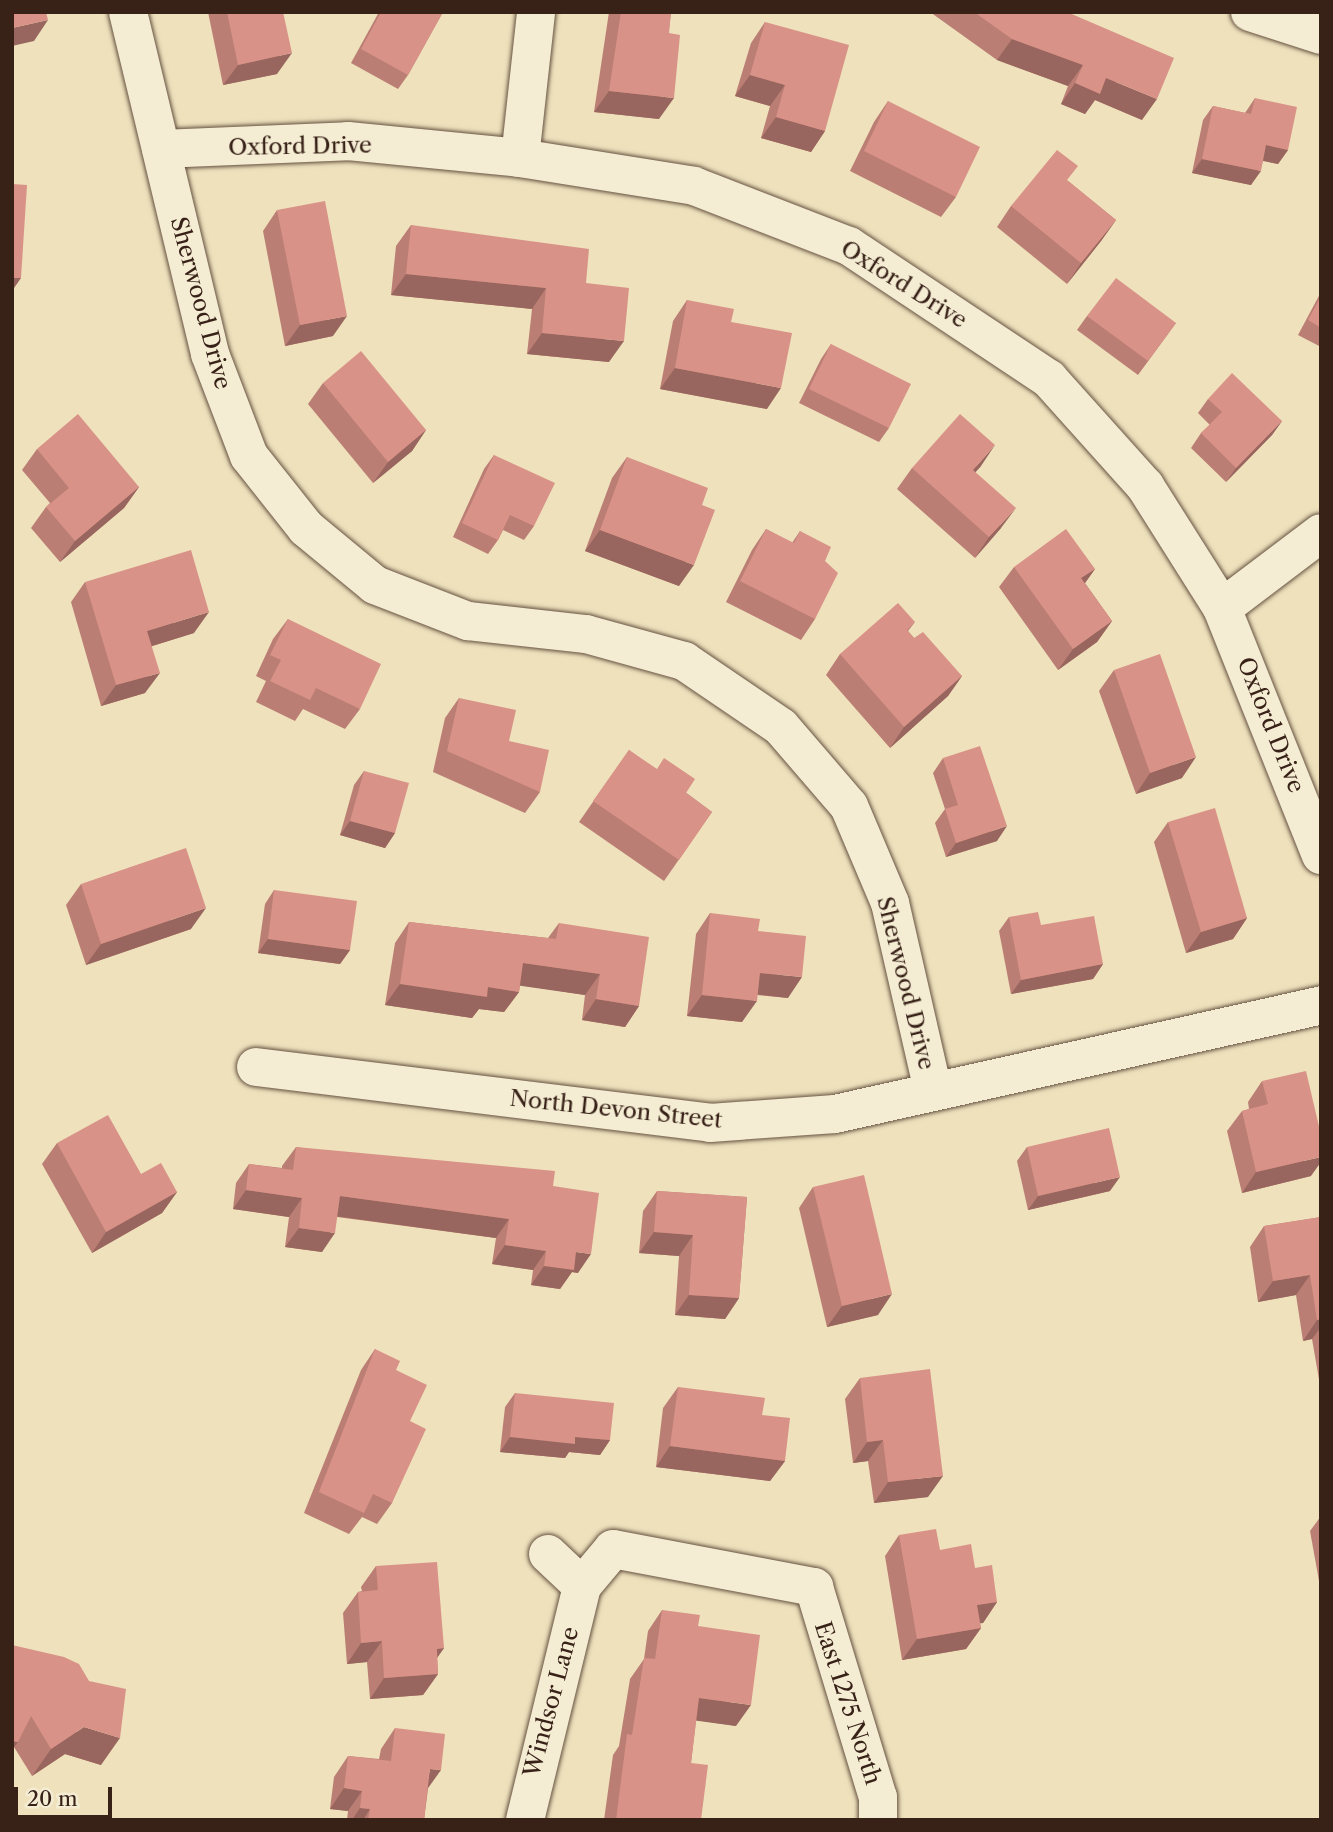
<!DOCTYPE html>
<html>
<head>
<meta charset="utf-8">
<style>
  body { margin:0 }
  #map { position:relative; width:1333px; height:1832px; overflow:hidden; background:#eee1bc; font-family:"Libre Caslon Text",serif }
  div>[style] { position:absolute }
  .roads { filter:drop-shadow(0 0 2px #665241) drop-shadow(0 0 2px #665241) }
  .street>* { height:38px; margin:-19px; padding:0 19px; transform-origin:19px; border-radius:19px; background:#f4ecd3 }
  .wall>* { inset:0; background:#bb7e74 }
  .shaded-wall>* { inset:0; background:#98665e }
  .building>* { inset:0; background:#d99287 }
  span { translate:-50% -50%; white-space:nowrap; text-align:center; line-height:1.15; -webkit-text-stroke:5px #f4ecd3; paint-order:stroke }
  .street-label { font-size:23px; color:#382218 }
  .frame { position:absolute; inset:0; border:14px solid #382218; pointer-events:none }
  .scale { position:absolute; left:14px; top:1787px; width:98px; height:32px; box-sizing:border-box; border:4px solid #382218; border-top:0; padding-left:9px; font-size:21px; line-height:24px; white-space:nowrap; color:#382218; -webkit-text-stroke:5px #f4ecd3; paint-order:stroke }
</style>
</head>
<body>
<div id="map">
  <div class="roads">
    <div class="street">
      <i style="left:128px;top:12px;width:352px;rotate:76.5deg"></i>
      <i style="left:210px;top:354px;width:109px;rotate:69.1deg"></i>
      <i style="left:249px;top:456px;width:92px;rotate:51.6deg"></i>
      <i style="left:306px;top:528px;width:89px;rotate:39.6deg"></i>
      <i style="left:375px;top:585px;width:100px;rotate:21.2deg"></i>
      <i style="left:468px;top:621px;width:119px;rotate:6.3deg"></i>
      <i style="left:586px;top:634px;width:102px;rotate:15.4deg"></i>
      <i style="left:684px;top:661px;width:117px;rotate:34.2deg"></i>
      <i style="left:781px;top:727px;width:104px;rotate:49.3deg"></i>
      <i style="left:849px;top:806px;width:105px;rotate:67.1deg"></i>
      <i style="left:890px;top:903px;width:193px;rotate:77.1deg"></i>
      <i style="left:1250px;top:12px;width:75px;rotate:17.9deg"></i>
      <i style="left:161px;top:149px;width:187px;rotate:-2.4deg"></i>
      <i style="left:348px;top:141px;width:173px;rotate:5.6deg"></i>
      <i style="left:520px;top:158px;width:176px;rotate:9.1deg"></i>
      <i style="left:694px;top:186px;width:166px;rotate:21.2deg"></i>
      <i style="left:849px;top:246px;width:240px;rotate:33.6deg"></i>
      <i style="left:1049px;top:379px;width:144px;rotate:48.1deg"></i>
      <i style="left:1145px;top:486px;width:144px;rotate:57.7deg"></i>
      <i style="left:1222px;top:608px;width:266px;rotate:68.2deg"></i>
      <i style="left:520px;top:158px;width:147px;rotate:-83.7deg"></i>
      <i style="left:1222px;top:608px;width:124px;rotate:-37.1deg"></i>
      <i style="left:256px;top:1067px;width:457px;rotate:7deg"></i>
      <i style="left:710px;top:1123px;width:125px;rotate:-4.1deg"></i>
      <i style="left:835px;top:1114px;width:498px;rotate:-12.6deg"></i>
      <i style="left:548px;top:1554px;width:47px;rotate:43.3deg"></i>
      <i style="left:582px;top:1586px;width:48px;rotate:-50deg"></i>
      <i style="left:613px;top:1549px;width:205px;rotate:10.7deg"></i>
      <i style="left:814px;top:1587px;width:220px;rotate:73.1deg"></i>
      <i style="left:878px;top:1797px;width:23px;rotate:90deg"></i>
      <i style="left:525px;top:1820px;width:241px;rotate:-76.3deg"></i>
    </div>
  </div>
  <div class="wall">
    <i style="clip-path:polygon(208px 12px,283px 12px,277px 74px,223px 85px)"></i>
    <i style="clip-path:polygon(379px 12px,443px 12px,408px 75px,398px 89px,351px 63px)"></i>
    <i style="clip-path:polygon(609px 12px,671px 12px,659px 119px,594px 112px)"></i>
    <i style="clip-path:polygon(930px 12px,1067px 12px,1142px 120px,1095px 100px,1085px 114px,1061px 104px,1068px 86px,997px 60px)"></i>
    <i style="clip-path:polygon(765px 22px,825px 131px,811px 152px,761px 138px,770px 106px,735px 96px,751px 43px)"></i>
    <i style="clip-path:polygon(1255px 98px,1288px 150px,1278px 164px,1263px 161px,1251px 185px,1192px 173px,1203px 120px,1213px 106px,1245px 113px)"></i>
    <i style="clip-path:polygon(888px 101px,956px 197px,941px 217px,850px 171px,874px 122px)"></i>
    <i style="clip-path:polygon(1068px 181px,1116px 220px,1101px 241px,1067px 284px,997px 227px,1011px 206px)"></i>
    <i style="clip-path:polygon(277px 210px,333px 336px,285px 346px,263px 231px)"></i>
    <i style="clip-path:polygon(411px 225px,586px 283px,609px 362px,527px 354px,532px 309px,391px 295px,396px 246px)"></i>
    <i style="clip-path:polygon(1321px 292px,1321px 347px,1298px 335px)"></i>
    <i style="clip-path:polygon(687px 300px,731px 322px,767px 409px,660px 389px,673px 321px)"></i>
    <i style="clip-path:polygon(1087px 316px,1176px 323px,1138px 375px,1077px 330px)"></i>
    <i style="clip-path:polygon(831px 344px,889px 428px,879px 442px,799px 403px,821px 359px)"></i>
    <i style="clip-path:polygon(323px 383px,426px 430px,412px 451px,373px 483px,308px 404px)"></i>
    <i style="clip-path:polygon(1208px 399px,1282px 421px,1272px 435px,1226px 482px,1191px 448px,1201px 433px,1210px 425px,1198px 413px)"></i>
    <i style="clip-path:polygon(37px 449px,139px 487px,124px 508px,60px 562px,31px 528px,46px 507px,50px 503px,22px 470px)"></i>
    <i style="clip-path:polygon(494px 455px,534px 526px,524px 540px,503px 530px,498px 540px,488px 554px,453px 537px,484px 469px)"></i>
    <i style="clip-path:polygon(627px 457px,702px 505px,679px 586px,585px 551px,612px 478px)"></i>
    <i style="clip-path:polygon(981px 466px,975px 472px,1001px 528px,975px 558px,897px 489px,912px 468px)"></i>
    <i style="clip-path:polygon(766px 529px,792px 543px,800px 531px,825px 561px,815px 619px,801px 640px,726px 602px,752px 550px)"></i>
    <i style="clip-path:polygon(1014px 567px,1095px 569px,1085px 583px,1112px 621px,1097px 642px,1058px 670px,999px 587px)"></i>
    <i style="clip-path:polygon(85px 582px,194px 633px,152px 646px,145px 693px,101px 706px,71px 602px)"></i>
    <i style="clip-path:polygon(288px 619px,360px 709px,345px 729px,303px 709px,295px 721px,256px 702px,266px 681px,256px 676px,273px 639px)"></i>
    <i style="clip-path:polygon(915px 622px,908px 631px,914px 638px,962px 676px,948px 696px,890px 748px,826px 675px,840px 654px)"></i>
    <i style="clip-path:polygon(1114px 670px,1182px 778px,1136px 794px,1099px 691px)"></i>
    <i style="clip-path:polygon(459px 698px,509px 741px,540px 792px,525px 813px,433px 772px,445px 718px)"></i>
    <i style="clip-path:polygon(629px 750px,712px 812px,664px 881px,579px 822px)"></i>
    <i style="clip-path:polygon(943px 758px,997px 841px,946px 857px,935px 823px,945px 809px,933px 773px)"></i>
    <i style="clip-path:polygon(364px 771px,395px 833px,385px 848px,340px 835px,354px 785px)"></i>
    <i style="clip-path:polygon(1168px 822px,1247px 918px,1233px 939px,1186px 953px,1154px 842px)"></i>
    <i style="clip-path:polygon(81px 884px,191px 929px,86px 965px,66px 905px)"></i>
    <i style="clip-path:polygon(274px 890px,350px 950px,340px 964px,258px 953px,265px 904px)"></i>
    <i style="clip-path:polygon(710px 913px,758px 931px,788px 998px,757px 995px,742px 1022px,687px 1016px,696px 934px)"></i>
    <i style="clip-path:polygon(1009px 917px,1041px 925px,1103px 964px,1093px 979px,1011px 994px,999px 931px)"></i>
    <i style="clip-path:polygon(409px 922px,548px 938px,559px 923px,639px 1006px,625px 1027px,582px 1020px,585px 995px,520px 985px,519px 992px,504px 1012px,479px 1009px,472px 1018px,385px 1005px,395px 943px)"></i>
    <i style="clip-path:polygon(1262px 1081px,1311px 1176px,1242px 1193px,1227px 1131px,1242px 1111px,1249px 1109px,1248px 1102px)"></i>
    <i style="clip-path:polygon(57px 1143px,141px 1174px,177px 1192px,162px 1213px,92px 1253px,42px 1164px)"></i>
    <i style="clip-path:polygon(296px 1147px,553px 1186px,578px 1273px,572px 1272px,560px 1289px,531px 1285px,533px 1270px,492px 1264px,496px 1238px,337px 1217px,322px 1252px,285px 1247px,289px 1217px,233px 1209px,236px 1183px,249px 1164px,282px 1168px,282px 1166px)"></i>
    <i style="clip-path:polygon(1027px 1147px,1110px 1191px,1028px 1210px,1017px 1161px)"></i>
    <i style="clip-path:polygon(813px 1187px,878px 1315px,827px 1327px,799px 1208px)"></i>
    <i style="clip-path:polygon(657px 1191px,747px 1197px,739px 1298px,725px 1319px,675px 1315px,679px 1256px,639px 1253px,643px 1211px)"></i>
    <i style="clip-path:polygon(1321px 1217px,1321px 1391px,1312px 1339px,1303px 1341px,1296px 1295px,1258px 1302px,1250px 1247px,1264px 1226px)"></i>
    <i style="clip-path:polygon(375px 1349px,396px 1370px,410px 1421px,392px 1503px,377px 1524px,362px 1517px,349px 1534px,304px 1513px,361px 1370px)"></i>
    <i style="clip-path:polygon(860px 1378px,928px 1497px,874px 1503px,868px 1461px,853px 1463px,845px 1399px)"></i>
    <i style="clip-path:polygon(678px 1387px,762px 1415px,785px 1461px,770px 1481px,656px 1467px,663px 1408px)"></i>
    <i style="clip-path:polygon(515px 1393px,610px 1440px,600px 1455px,569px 1452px,565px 1458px,500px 1452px,505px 1407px)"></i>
    <i style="clip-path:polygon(1321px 1516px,1321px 1592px,1310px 1531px)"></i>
    <i style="clip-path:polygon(899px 1535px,940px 1550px,975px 1568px,997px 1602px,983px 1623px,980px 1623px,981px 1628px,966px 1649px,902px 1660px,885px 1556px)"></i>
    <i style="clip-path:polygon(376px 1566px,444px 1648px,437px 1658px,438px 1674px,423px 1695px,370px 1699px,367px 1662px,347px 1664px,343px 1613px,358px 1592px,362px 1591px,361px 1587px)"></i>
    <i style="clip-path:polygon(662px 1610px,698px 1626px,736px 1726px,696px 1720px,691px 1763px,701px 1820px,604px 1820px,613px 1755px,619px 1746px,630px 1679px,644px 1659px,648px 1631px)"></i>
    <i style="clip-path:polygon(12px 1645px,101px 1765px,65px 1754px,32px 1776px,14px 1747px)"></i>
    <i style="clip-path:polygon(395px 1728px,428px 1789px,424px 1820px,347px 1820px,348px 1811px,330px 1809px,334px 1777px,348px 1756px,379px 1759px,381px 1749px)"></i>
  </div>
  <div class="shaded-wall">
    <i style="clip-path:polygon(48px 20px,34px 41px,12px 46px,12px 28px)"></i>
    <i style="clip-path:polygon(1012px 39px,1083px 65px,1068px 86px,997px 60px)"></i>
    <i style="clip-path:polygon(292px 53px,277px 74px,223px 85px,238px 65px)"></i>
    <i style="clip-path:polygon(750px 75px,785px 85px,770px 106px,735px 96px)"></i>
    <i style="clip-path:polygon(1106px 78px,1157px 99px,1142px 120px,1095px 100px,1085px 114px,1061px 104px,1075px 83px)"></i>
    <i style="clip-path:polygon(609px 91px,674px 98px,659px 119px,594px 112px)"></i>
    <i style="clip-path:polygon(776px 117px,825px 131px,811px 152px,761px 138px)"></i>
    <i style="clip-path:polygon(1266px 145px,1288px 150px,1278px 164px,1256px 159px)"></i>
    <i style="clip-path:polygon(1202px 159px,1261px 171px,1251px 185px,1192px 173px)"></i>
    <i style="clip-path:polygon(1116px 220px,1101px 241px,1067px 284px,1081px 263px)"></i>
    <i style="clip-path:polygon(406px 274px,546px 288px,532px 309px,391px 295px)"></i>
    <i style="clip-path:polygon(12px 278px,21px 278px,12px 291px)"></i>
    <i style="clip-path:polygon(347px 316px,333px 336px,285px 346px,300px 325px)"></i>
    <i style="clip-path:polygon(542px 333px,624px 341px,609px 362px,527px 354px)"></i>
    <i style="clip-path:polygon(675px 368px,781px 388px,767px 409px,660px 389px)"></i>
    <i style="clip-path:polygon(1282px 421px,1272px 435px,1226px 482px,1236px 468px)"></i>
    <i style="clip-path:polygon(426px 430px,412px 451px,373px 483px,388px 462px)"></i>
    <i style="clip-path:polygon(995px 445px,981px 466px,959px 491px,973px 470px)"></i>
    <i style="clip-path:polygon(139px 487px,124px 508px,60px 562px,75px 541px)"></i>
    <i style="clip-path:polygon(1016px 508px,1001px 528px,975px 558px,989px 537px)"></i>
    <i style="clip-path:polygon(600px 530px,694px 565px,679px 586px,585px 551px)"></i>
    <i style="clip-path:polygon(1095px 569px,1080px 590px,1081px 578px)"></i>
    <i style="clip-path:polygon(209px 612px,194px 633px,133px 652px,147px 631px)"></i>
    <i style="clip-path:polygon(1112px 621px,1097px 642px,1058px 670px,1073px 649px)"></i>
    <i style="clip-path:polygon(160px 673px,145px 693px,101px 706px,116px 685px)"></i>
    <i style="clip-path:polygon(962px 676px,948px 696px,890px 748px,904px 727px)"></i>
    <i style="clip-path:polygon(1196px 757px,1182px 778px,1136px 794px,1150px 773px)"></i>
    <i style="clip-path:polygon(350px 821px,395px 833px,385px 848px,340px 835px)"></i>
    <i style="clip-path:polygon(1007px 826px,997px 841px,946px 857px,956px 843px)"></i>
    <i style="clip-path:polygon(206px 908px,191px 929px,86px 965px,101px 944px)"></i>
    <i style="clip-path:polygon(1247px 918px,1233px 939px,1186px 953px,1201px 932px)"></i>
    <i style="clip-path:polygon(268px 939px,350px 950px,340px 964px,258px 953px)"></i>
    <i style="clip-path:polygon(523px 963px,600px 974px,585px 995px,508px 984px)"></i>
    <i style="clip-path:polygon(1103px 964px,1093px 979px,1011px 994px,1021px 980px)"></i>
    <i style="clip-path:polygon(760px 973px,802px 977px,788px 998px,745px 993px)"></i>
    <i style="clip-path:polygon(400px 984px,488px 987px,519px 992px,504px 1012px,479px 1009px,472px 1018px,385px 1005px)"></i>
    <i style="clip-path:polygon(702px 995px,757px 1001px,742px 1022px,687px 1016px)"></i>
    <i style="clip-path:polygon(596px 999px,639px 1006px,625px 1027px,582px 1020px)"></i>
    <i style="clip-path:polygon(1321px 1157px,1321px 1162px,1311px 1176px,1242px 1193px,1256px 1172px)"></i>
    <i style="clip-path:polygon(1120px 1177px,1110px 1191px,1028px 1210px,1038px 1196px)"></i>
    <i style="clip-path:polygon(246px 1190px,302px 1198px,289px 1217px,233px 1209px)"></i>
    <i style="clip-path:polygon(177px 1192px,162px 1213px,92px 1253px,106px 1232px)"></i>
    <i style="clip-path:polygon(340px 1196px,509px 1219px,496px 1238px,327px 1215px)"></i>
    <i style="clip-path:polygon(299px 1228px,335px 1233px,322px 1252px,285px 1247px)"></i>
    <i style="clip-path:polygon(654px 1232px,693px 1235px,679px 1256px,639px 1253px)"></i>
    <i style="clip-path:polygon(505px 1245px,546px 1251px,533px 1270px,492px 1264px)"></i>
    <i style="clip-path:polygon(576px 1252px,591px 1254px,578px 1273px,572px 1272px,560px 1289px,531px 1285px,544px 1266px)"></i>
    <i style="clip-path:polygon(1310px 1275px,1296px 1295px,1258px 1302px,1273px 1281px)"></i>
    <i style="clip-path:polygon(892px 1294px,878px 1315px,827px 1327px,842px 1306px)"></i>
    <i style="clip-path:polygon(689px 1295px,739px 1298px,725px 1319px,675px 1315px)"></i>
    <i style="clip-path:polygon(1321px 1319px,1321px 1327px,1312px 1339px,1303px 1341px,1317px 1320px)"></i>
    <i style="clip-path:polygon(510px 1437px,575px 1437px,610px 1440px,600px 1455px,569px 1452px,565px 1458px,500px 1452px)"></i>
    <i style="clip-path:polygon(883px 1440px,868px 1461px,853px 1463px,867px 1442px)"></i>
    <i style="clip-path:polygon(670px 1446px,785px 1461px,770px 1481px,656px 1467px)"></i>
    <i style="clip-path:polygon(943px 1476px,928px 1497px,874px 1503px,888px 1482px)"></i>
    <i style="clip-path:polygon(997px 1602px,983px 1623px,963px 1626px,977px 1605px)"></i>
    <i style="clip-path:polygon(981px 1628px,966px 1649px,902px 1660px,917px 1639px)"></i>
    <i style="clip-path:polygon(382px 1641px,367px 1662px,347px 1664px,361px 1643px)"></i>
    <i style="clip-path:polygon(444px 1648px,429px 1669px,437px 1649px)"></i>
    <i style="clip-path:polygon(438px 1674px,423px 1695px,370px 1699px,384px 1678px)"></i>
    <i style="clip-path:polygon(699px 1698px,751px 1705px,736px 1726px,684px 1719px)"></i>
    <i style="clip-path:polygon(84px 1727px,120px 1738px,101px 1765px,65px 1754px,32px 1776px,51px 1749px)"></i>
    <i style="clip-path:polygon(12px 1741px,18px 1742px,12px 1750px)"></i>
    <i style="clip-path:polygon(430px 1769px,441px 1770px,426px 1791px)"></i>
    <i style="clip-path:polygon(344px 1788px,362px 1791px,348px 1811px,330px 1809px)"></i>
    <i style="clip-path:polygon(360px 1808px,370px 1809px,363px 1820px,352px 1820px)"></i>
  </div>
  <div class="building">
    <i style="clip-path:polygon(12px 12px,46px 12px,48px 20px,12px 28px)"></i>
    <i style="clip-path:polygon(227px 12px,283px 12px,292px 53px,238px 65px)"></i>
    <i style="clip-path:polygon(381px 12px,443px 12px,408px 75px,361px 49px)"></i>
    <i style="clip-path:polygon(621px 12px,671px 12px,669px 33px,680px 35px,674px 98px,609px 91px)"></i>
    <i style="clip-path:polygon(974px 12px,1067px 12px,1174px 58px,1157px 99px,1106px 78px,1100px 94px,1075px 83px,1083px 65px,1012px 39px)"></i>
    <i style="clip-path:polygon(765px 22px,849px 45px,825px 131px,776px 117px,785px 85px,750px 75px)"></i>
    <i style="clip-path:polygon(1255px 98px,1297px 107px,1288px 150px,1266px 145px,1261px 171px,1202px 159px,1213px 106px,1251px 114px)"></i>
    <i style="clip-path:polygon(888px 101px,980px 147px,956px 197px,864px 151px)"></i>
    <i style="clip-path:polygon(1057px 150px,1078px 166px,1067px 180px,1116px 220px,1081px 263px,1011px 206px)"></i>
    <i style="clip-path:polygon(12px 184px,27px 185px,21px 278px,12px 278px)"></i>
    <i style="clip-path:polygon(325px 201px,347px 316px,300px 325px,277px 210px)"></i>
    <i style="clip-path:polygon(411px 225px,589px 249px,586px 283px,629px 288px,624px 341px,542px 333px,546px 288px,406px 274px)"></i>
    <i style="clip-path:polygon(1116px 278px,1176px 323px,1148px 361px,1087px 316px)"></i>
    <i style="clip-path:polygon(1321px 296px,1321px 328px,1308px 320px)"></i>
    <i style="clip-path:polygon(687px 300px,734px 309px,731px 322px,792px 333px,781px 388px,675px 368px)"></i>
    <i style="clip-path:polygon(831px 344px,911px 384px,889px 428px,809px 389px)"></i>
    <i style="clip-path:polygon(361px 351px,426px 430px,388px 462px,323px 383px)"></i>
    <i style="clip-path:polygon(1232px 373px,1282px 421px,1236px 468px,1201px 433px,1222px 412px,1208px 399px)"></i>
    <i style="clip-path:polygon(78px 414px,139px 487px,75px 541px,46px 507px,69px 488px,37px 449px)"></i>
    <i style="clip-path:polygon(960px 414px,995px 445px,973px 470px,1016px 508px,989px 537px,912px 468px)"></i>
    <i style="clip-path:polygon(494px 455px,555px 483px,534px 526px,510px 515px,498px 540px,462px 523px)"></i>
    <i style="clip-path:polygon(627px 457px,708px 488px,702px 505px,715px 510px,694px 565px,600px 530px)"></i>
    <i style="clip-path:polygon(766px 529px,794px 543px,800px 531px,831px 547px,825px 561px,838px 573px,815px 619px,740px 581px)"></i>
    <i style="clip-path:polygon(1066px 529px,1095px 569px,1081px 578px,1112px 621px,1073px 649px,1014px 567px)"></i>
    <i style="clip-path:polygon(191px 550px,209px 612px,147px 631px,160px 673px,116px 685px,85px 582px)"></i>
    <i style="clip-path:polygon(898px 603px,915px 622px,907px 630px,914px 638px,923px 632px,962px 676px,904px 727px,840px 654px)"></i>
    <i style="clip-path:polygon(288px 619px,381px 664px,360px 709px,316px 688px,310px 700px,270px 681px,281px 660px,270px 655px)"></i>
    <i style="clip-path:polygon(1160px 654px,1196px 757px,1150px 773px,1114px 670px)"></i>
    <i style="clip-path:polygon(459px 698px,516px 710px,509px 741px,549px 750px,540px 792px,447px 751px)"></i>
    <i style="clip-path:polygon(980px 746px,1007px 826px,956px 843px,945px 809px,958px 805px,943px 758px)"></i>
    <i style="clip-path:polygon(629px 750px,657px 769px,664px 758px,695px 779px,686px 793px,712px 812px,679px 860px,593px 801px)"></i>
    <i style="clip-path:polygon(364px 771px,409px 783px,395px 833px,350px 821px)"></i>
    <i style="clip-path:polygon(1215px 808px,1247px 918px,1201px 932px,1168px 822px)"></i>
    <i style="clip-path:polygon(186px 848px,206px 908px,101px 944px,81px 884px)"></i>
    <i style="clip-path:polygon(274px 890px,357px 901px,350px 950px,268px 939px)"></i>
    <i style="clip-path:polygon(1038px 912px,1041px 925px,1094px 916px,1103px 964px,1021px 980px,1009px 917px)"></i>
    <i style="clip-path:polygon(710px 913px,760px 919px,758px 931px,806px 936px,802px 977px,760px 973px,757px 1001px,702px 995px)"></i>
    <i style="clip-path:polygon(409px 922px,556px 939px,559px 923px,649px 937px,639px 1006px,596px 999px,600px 974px,523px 963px,519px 992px,488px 987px,487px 997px,400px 984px)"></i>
    <i style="clip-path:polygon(1306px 1071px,1321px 1135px,1321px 1157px,1256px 1172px,1242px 1111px,1268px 1104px,1262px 1081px)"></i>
    <i style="clip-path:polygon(108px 1115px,141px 1174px,161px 1163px,177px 1192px,106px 1232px,57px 1143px)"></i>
    <i style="clip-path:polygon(1109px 1128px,1120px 1177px,1038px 1196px,1027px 1147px)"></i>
    <i style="clip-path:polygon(296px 1147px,555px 1171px,553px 1186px,599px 1193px,591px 1254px,576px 1252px,574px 1270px,544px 1266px,546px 1251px,505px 1245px,509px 1219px,340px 1196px,335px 1233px,299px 1228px,302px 1198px,246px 1190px,249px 1164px,293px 1170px)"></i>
    <i style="clip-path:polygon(864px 1175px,892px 1294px,842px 1306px,813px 1187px)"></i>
    <i style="clip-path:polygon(657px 1191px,747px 1197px,739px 1298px,689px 1295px,693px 1235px,654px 1232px)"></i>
    <i style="clip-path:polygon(1321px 1217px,1321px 1319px,1317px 1320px,1310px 1275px,1273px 1281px,1264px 1226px)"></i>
    <i style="clip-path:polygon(375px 1349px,400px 1361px,396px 1370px,427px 1385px,410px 1421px,426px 1429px,392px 1503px,373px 1494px,364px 1513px,319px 1492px)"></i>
    <i style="clip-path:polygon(930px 1369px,943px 1476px,888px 1482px,883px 1440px,867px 1442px,860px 1378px)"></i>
    <i style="clip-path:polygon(678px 1387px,765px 1398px,762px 1415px,790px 1418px,785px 1461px,670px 1446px)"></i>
    <i style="clip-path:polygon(515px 1393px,614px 1403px,610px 1440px,575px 1437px,575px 1444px,510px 1437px)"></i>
    <i style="clip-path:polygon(936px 1529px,940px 1550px,971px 1544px,975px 1568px,992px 1565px,997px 1602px,977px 1605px,981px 1628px,917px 1639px,899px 1535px)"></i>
    <i style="clip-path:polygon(437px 1562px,444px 1648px,437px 1649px,438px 1674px,384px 1678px,382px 1641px,361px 1643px,358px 1592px,378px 1590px,376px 1566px)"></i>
    <i style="clip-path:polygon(662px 1610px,700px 1615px,698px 1626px,760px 1635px,751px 1705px,699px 1698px,691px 1763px,708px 1765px,701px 1820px,616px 1820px,627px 1734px,632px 1735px,644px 1658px,655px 1659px)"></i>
    <i style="clip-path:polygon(12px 1645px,64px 1657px,79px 1664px,89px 1681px,126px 1689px,120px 1738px,84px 1727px,51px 1749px,31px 1716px,18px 1742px,12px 1741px)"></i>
    <i style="clip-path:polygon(395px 1728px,445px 1734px,441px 1770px,430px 1769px,424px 1820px,368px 1820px,370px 1809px,360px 1808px,362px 1791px,344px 1788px,348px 1756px,391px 1761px)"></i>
  </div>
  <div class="street-label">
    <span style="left:300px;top:146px;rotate:-1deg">Oxford Drive</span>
    <span style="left:904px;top:284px;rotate:32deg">Oxford Drive</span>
    <span style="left:201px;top:303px;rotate:75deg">Sherwood Drive</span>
    <span style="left:1271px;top:725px;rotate:68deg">Oxford Drive</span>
    <span style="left:906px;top:983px;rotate:76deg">Sherwood Drive</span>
    <span style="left:616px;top:1109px;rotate:6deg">North Devon Street</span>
    <span style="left:551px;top:1702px;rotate:-75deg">Windsor Lane</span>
    <span style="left:848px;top:1703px;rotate:72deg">East 1275 North</span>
  </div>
  <div class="frame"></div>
  <div class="scale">20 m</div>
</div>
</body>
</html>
